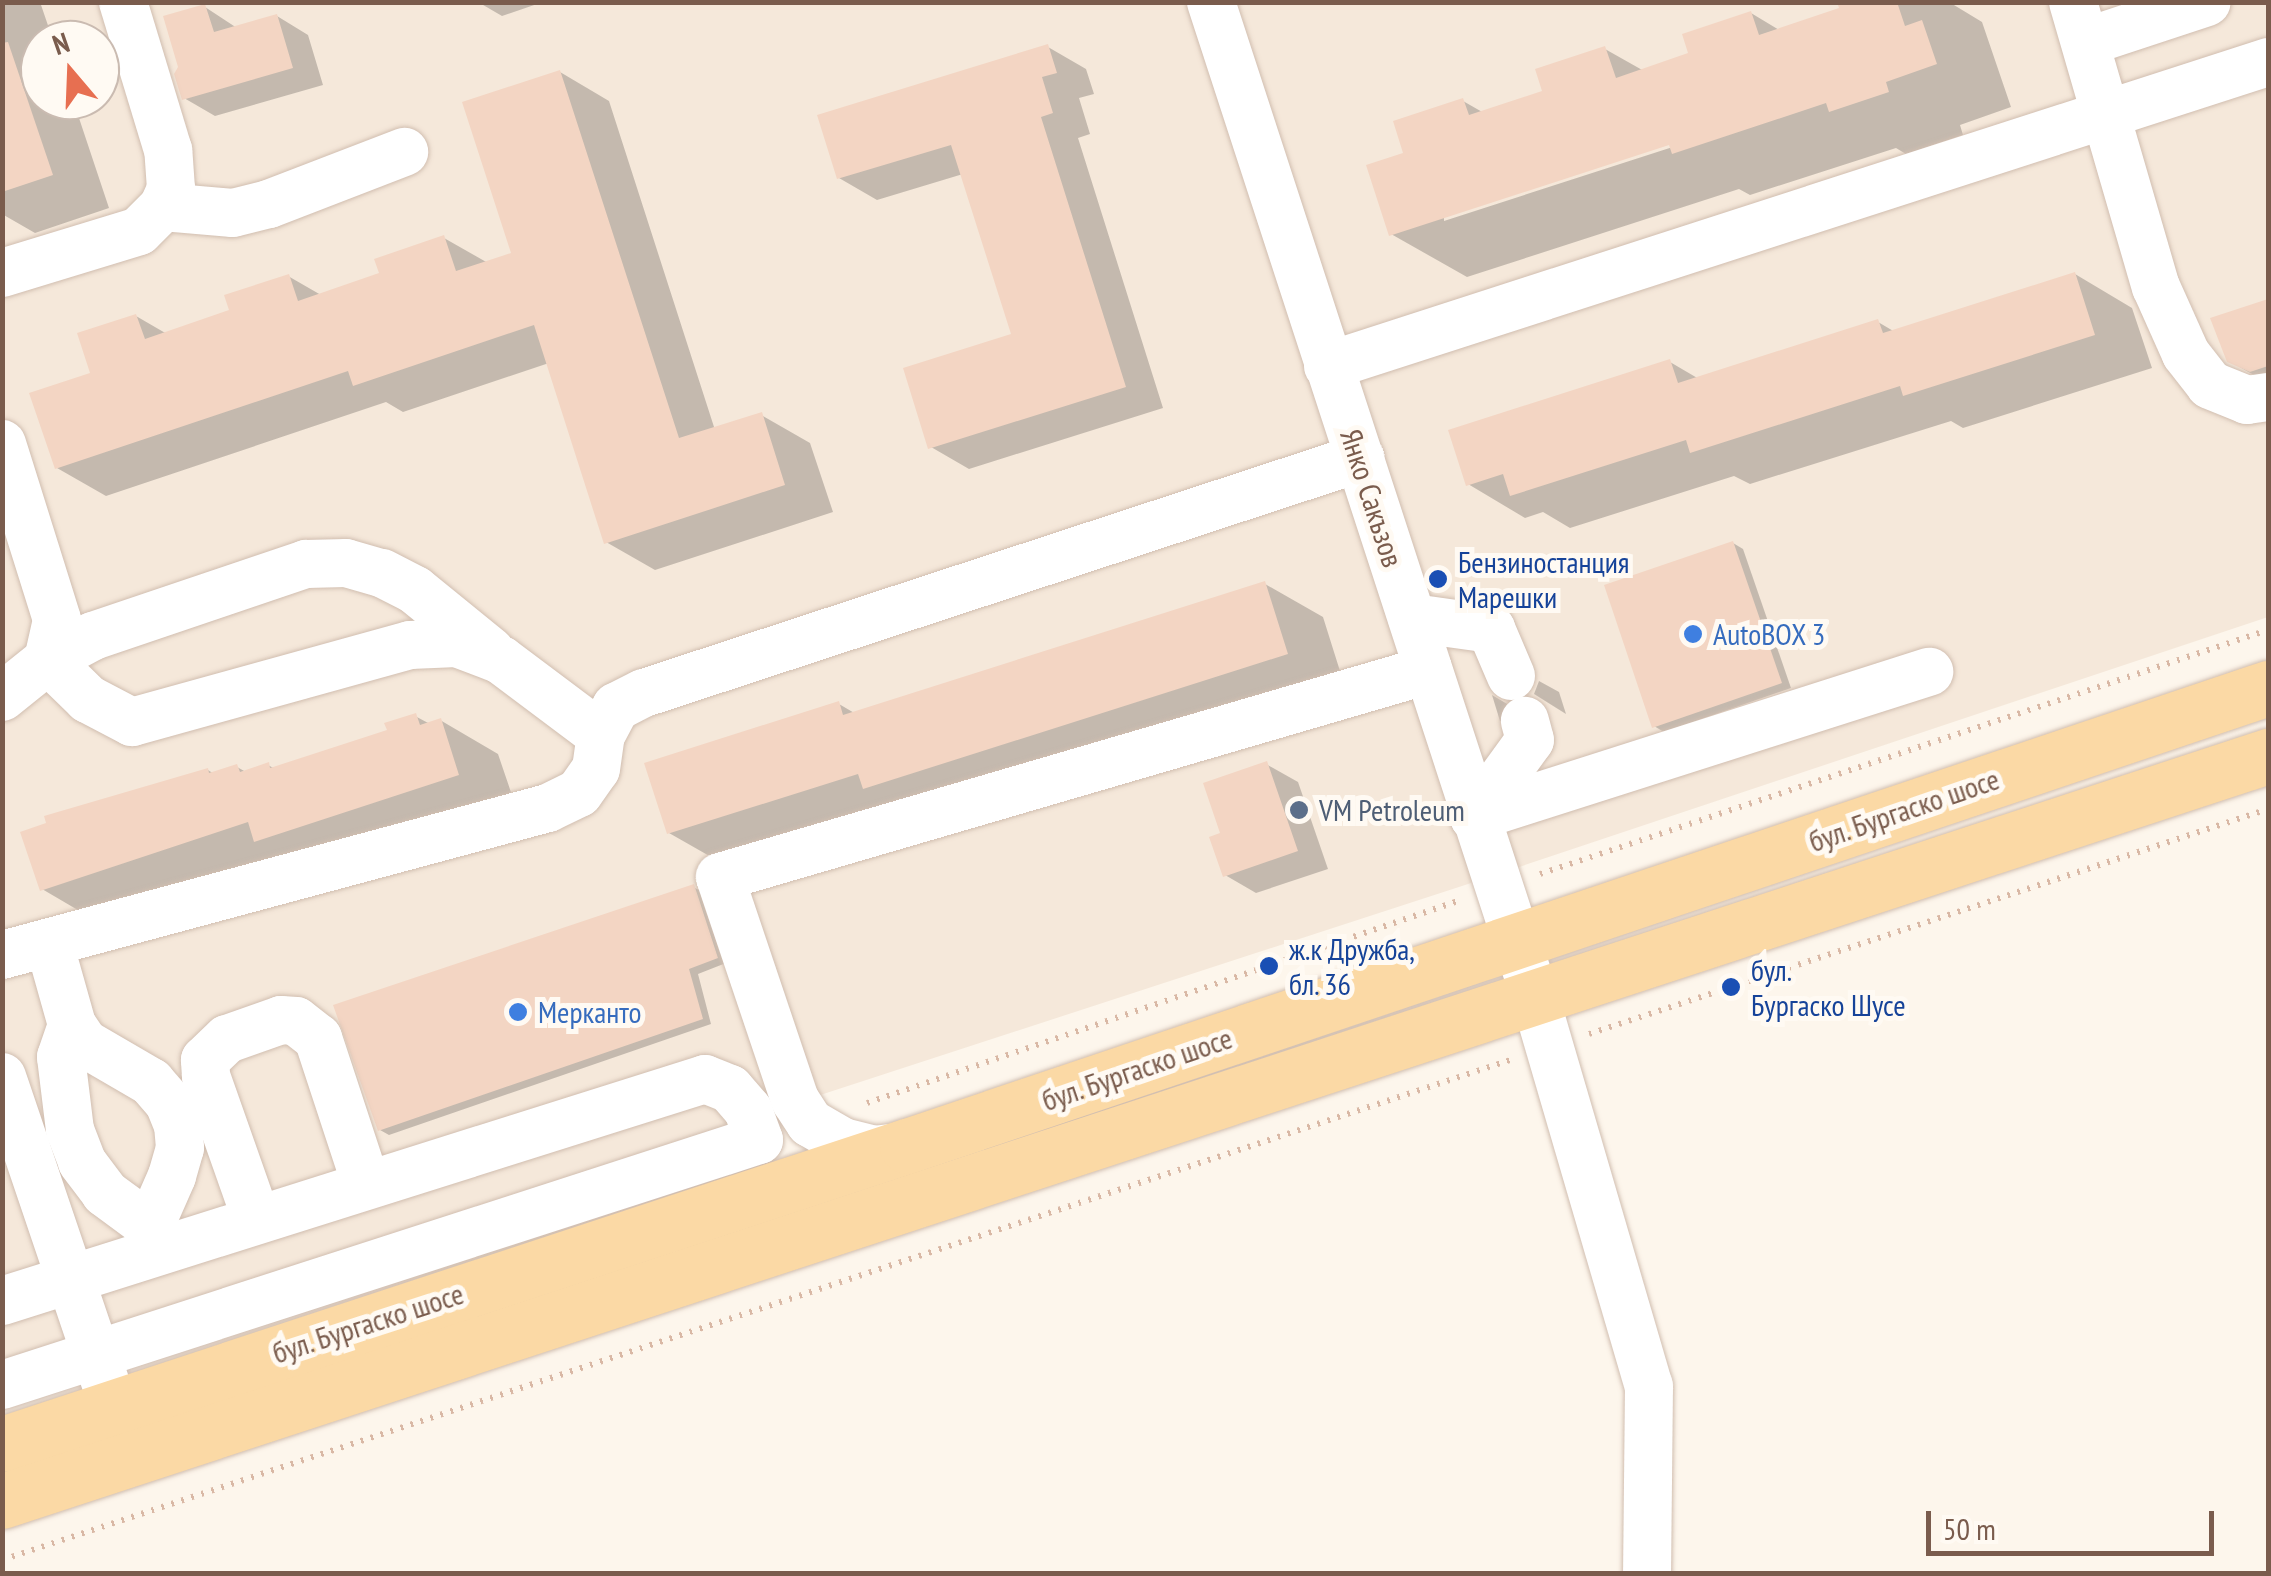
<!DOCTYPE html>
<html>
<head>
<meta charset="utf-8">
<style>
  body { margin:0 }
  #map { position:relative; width:2271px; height:1576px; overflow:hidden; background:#fdf6ec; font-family:"PT Sans Narrow",sans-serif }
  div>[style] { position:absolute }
  .residential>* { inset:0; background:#f5e8da }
  .shadow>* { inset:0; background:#0003 }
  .building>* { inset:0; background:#f3d5c3 }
  .path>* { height:6px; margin-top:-3px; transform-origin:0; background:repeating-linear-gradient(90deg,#d9b8a5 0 2.5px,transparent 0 10.5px) }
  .roads { filter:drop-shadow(0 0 2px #d1beb0) drop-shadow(0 0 2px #d1beb0) }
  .minor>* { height:48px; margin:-24px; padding:0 24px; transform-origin:24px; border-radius:24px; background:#fff }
  .major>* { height:55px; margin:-27.5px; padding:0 27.5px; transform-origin:27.5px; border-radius:27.5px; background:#fbd9a5 }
  .dots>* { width:28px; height:28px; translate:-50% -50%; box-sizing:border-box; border:5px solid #fffaf3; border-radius:50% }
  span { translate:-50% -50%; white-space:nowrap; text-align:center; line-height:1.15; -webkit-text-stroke:10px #fffaf3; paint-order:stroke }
  .street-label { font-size:30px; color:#7a5c4d }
  .transit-label { font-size:30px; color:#164399 }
  .left { translate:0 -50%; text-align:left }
  .shop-label { font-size:30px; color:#366cbe }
  .service-label { font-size:30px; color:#4e5e75 }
  .frame { position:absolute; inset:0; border:5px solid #7a5c4d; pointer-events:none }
  .north { position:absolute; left:20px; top:20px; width:100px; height:100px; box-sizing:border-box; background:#fffaf3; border:2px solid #cabbb1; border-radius:50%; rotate:341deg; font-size:28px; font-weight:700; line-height:40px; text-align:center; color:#7a5c4d }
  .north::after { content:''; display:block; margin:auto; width:35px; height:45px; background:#e76f51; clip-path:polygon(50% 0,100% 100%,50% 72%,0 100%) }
  .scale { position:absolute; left:1926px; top:1511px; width:288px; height:45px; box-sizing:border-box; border:5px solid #7a5c4d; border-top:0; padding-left:12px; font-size:30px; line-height:35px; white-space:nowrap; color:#7a5c4d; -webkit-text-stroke:8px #fffaf3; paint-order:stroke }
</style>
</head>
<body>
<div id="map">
  <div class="residential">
    <i style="clip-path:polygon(evenodd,2px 3px,2268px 3px,2268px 617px,1462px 886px,3px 1361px,2px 3px,40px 40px,100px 40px,100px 100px,40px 100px,40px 40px)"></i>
  </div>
  <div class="shadow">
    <i style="clip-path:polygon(2px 2px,40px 2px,53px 40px,40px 40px,40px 100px,73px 100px,109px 208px,35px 233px,2px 214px)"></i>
    <i style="clip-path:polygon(478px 2px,543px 2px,502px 16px)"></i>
    <i style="clip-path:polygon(evenodd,1839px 2px,1949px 2px,1982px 22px,2011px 107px,1960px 125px,1963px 135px,1906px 154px,1896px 148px,1750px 195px,1739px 189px,1467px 277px,1391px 234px,1406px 154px,1463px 101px,1484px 113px,1545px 93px,1605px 49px,1644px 71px,1691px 55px,1751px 13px,1781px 31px,1842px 10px,1839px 2px,1680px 139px,1682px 144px,1444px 221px,1444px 215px,1680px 139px)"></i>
    <i style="clip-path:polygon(205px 7px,237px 28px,277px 16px,308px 35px,323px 85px,215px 116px,184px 98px)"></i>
    <i style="clip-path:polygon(1048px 47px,1086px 69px,1094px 94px,1079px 98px,1090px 134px,1078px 138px,1163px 408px,969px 469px,931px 447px,1014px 335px,963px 174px,877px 200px,839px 178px)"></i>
    <i style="clip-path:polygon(560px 72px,609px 101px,715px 430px,761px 415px,810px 443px,833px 512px,655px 570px,606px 542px,549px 363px,403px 412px,386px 402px,106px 496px,57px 468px,93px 374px,136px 316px,167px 334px,233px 312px,288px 276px,321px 295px,382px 275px,444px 238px,488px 263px,514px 255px)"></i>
    <i style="clip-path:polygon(2075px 274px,2132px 308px,2152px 368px,1963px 428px,1951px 421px,1750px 484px,1734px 476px,1570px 528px,1543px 512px,1525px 518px,1468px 484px,1670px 362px,1699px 379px,1878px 322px,1895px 332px)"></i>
    <i style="clip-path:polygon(2268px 301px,2268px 383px,2229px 361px,2213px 319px)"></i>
    <i style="clip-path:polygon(1733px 543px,1743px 549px,1791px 688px,1664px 732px,1654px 726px)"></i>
    <i style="clip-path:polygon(1265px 584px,1323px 617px,1345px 687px,727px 866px,669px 833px,839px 704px,856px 714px)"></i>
    <i style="clip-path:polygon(1539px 681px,1559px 692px,1566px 714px,1534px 694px)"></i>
    <i style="clip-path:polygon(1492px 695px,1509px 705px,1520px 732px,1500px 721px)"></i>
    <i style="clip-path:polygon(415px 716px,430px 724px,440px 720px,498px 754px,516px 807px,100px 923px,42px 889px,47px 818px,208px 770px,214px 774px,237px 767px,246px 772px,268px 765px,275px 769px,390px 732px)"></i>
    <i style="clip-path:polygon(1266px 764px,1298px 782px,1328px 869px,1256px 893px,1225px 875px,1223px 835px)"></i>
    <i style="clip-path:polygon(693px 887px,703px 892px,726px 963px,698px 974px,711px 1024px,389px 1135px,380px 1130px)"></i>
  </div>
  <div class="building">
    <i style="clip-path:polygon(1837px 2px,1897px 2px,1905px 26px,1922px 20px,1937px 64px,1886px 82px,1889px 92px,1829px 112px,1826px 103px,1672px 154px,1669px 145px,1389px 236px,1366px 165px,1403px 153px,1393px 121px,1463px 98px,1469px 115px,1542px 91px,1535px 69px,1605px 46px,1616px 78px,1688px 53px,1682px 34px,1751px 11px,1759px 35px,1839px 8px)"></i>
    <i style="clip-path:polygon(205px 4px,214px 32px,277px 14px,293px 68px,182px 100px,174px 74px,178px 67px,163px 16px)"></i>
    <i style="clip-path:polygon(8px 42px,53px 175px,2px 192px,2px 43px)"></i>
    <i style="clip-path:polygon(1048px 44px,1057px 73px,1042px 77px,1053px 113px,1041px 117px,1126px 387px,928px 449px,903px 368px,1011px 334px,951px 145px,837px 179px,817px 115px)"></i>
    <i style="clip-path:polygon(560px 70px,679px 438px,762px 412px,785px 485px,604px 544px,534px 325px,353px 386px,348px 371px,55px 469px,29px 393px,90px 373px,77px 333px,136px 314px,145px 339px,229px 310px,224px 295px,289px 274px,298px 301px,379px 273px,374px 259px,444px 235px,456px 271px,511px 253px,462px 102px)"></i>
    <i style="clip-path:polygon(2075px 272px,2095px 335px,1903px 396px,1900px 386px,1690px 453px,1686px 440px,1510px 496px,1503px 474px,1466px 486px,1448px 430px,1670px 359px,1678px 383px,1878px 319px,1883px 333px)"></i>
    <i style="clip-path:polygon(2268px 299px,2268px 366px,2250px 372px,2227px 362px,2210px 318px)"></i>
    <i style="clip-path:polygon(1733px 541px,1782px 683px,1652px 728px,1604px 585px)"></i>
    <i style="clip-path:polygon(1265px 581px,1288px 654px,863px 789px,858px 774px,667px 834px,644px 763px,839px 701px,843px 715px)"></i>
    <i style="clip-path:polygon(416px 713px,420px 725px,441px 718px,459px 775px,254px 842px,248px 822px,40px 891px,20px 832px,46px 823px,44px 816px,208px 768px,209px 773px,237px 764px,240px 772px,269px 762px,270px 768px,387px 730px,384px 723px)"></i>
    <i style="clip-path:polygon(1267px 761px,1298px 851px,1223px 877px,1209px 837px,1220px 833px,1203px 783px)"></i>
    <i style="clip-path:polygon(694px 884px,718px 958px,689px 969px,703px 1019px,378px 1131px,333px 1005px)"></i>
  </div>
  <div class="path">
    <i style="left:1540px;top:874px;width:768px;rotate:-18.53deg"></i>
    <i style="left:1589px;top:1034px;width:715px;rotate:-18.33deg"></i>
    <i style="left:867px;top:1103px;width:628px;rotate:-18.87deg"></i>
    <i style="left:2px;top:1560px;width:1589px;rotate:-18.34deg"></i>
  </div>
  <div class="roads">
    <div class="minor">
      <i style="left:1211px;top:2px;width:1043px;rotate:71.96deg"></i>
      <i style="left:1534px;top:994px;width:409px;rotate:73.7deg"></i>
      <i style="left:1649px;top:1386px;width:188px;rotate:90.6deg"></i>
      <i style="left:2073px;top:2px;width:297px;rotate:73.8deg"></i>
      <i style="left:2156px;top:287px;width:73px;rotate:65.9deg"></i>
      <i style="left:2186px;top:354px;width:39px;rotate:52deg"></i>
      <i style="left:2210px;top:385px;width:40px;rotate:22deg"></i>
      <i style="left:2247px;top:400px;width:21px;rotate:-8deg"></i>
      <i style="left:2086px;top:42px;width:127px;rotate:-18.3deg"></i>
      <i style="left:163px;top:207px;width:70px;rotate:4.9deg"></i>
      <i style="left:233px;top:213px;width:37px;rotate:-14deg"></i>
      <i style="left:269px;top:204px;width:145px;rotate:-21.1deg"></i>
      <i style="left:2px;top:273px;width:143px;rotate:-17deg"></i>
      <i style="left:139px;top:231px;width:34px;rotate:-45deg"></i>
      <i style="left:163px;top:207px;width:20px;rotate:-66deg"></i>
      <i style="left:171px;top:189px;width:39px;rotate:-94deg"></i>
      <i style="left:168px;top:150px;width:155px;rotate:-106.9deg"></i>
      <i style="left:1328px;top:366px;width:988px;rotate:-17.92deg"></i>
      <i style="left:2px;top:444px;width:184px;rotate:72.6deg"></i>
      <i style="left:57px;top:620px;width:41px;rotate:102.7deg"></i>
      <i style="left:1412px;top:618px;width:80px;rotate:7.9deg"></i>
      <i style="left:1491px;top:629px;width:51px;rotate:66.9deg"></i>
      <i style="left:48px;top:660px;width:56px;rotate:44.3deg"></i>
      <i style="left:88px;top:699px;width:50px;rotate:27.6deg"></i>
      <i style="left:132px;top:722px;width:288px;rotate:-15.5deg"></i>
      <i style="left:410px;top:645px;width:47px;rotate:-2.4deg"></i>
      <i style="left:457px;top:643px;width:47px;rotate:21.1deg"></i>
      <i style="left:501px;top:660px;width:125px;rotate:36.9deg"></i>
      <i style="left:2px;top:697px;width:59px;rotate:-38.8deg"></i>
      <i style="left:48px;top:660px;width:51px;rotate:-28.1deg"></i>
      <i style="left:93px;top:636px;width:225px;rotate:-18.7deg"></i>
      <i style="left:306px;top:564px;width:40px;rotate:-1.4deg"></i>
      <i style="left:346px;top:563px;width:37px;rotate:16deg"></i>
      <i style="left:382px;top:573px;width:37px;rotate:27deg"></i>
      <i style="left:415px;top:590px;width:97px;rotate:39.1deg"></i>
      <i style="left:1474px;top:817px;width:478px;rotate:-17.7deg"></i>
      <i style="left:1474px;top:817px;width:95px;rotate:-54deg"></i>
      <i style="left:1530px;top:740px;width:20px;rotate:-105deg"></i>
      <i style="left:49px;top:943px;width:85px;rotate:74.3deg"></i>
      <i style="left:72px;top:1025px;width:22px;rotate:56deg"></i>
      <i style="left:84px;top:1043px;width:78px;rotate:30.2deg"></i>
      <i style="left:151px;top:1082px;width:28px;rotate:49deg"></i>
      <i style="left:169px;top:1103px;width:24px;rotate:68deg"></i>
      <i style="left:178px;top:1125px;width:23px;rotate:85deg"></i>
      <i style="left:180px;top:1148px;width:29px;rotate:106deg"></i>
      <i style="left:172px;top:1176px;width:55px;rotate:113.7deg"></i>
      <i style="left:150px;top:1226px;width:25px;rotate:72deg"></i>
      <i style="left:2px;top:955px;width:565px;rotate:-15.07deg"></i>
      <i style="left:548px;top:808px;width:34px;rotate:-26deg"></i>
      <i style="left:579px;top:793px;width:29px;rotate:-55deg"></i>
      <i style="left:596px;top:769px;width:34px;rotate:-82deg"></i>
      <i style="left:601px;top:735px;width:32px;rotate:-62deg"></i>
      <i style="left:616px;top:707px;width:31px;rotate:-27deg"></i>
      <i style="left:644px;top:693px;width:754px;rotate:-18.17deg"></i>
      <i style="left:72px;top:1025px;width:34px;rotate:109deg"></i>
      <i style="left:61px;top:1057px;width:74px;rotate:83deg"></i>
      <i style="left:70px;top:1130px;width:34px;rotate:69deg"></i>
      <i style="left:82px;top:1162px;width:39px;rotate:53deg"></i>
      <i style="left:105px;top:1193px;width:56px;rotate:36.3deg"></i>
      <i style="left:2px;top:1077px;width:322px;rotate:71.3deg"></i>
      <i style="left:899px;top:1147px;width:24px;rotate:173deg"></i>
      <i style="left:875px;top:1150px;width:33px;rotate:-166deg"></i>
      <i style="left:843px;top:1142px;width:38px;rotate:-150deg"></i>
      <i style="left:810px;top:1123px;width:27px;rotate:-123deg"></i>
      <i style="left:795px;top:1100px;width:235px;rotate:-108.6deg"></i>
      <i style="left:720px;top:877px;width:738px;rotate:-16.3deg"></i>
      <i style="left:256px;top:1218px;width:151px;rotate:-109.4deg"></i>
      <i style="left:206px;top:1076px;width:16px;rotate:-94deg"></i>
      <i style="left:205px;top:1060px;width:30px;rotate:-44deg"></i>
      <i style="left:227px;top:1039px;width:57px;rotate:-19.4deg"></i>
      <i style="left:281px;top:1020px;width:15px;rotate:4deg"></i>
      <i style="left:296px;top:1021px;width:28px;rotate:38deg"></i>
      <i style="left:318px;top:1038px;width:154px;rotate:71.8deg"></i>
      <i style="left:2px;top:1301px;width:737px;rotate:-17.53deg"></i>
      <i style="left:705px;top:1079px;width:27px;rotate:22deg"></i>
      <i style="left:730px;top:1089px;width:28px;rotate:49deg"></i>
      <i style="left:748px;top:1110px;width:32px;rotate:70deg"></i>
      <i style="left:759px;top:1140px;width:796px;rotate:162.07deg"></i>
    </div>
    <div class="major">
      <i style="left:2px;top:1444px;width:953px;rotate:-18.23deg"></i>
      <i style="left:907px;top:1146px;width:1436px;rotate:-18.6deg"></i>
      <i style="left:2px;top:1501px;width:2385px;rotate:-18.2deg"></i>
    </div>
  </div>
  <div class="dots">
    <i style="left:1438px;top:579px;background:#1a4fb4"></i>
    <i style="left:1693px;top:634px;background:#3f7fe0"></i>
    <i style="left:1299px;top:810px;background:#5c6f8a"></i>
    <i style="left:1269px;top:966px;background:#1a4fb4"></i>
    <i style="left:1731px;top:987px;background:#1a4fb4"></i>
    <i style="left:518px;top:1012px;background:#3f7fe0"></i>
  </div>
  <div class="street-label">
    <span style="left:1372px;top:498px;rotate:72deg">Янко Сакъзов</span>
    <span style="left:1904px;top:810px;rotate:-19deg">бул. Бургаско шосе</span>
    <span style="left:1137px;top:1069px;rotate:-19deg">бул. Бургаско шосе</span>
    <span style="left:368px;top:1323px;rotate:-18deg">бул. Бургаско шосе</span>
  </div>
  <div class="transit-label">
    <span class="left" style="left:1458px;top:579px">Бензиностанция<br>Марешки</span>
    <span class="left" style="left:1289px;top:966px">ж.к Дружба,<br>бл. 36</span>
    <span class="left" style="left:1751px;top:987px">бул.<br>Бургаско Шусе</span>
  </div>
  <div class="shop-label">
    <span class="left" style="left:1713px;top:634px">AutoBOX 3</span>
    <span class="left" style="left:538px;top:1012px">Мерканто</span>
  </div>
  <div class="service-label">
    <span class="left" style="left:1319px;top:810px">VM Petroleum</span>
  </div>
  <div class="frame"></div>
  <div class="north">N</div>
  <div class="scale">50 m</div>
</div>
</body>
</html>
